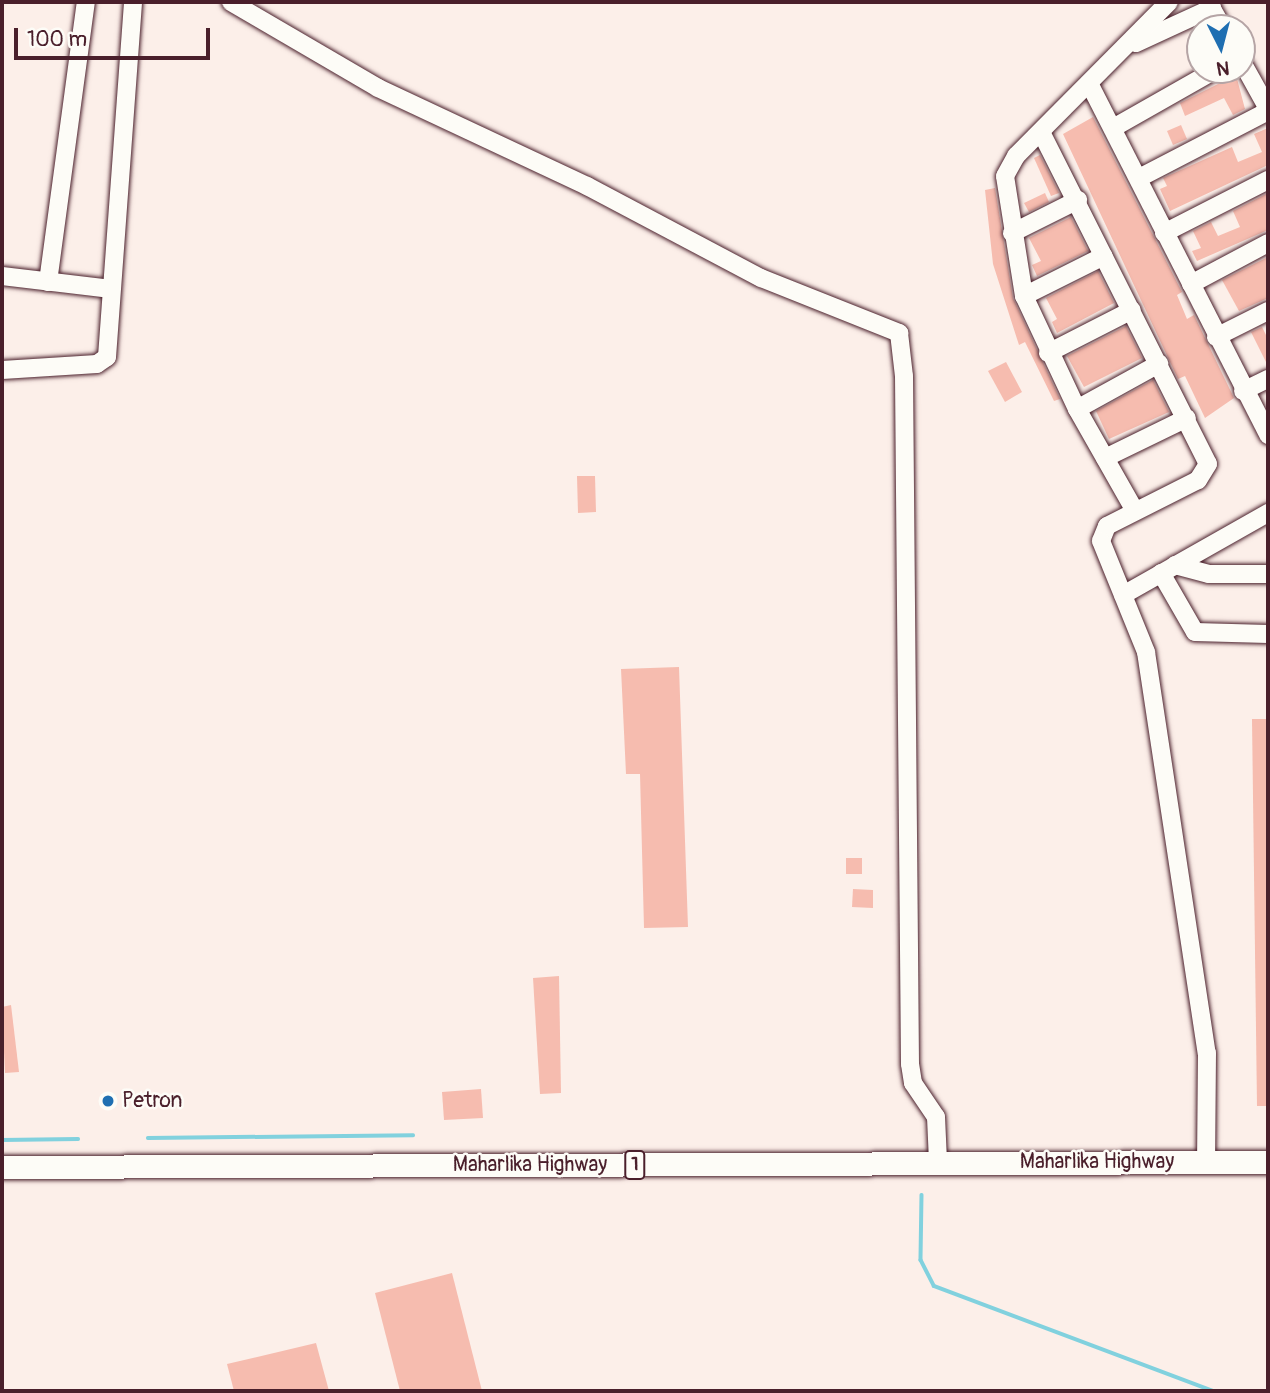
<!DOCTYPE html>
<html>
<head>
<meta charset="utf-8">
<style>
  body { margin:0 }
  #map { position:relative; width:1270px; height:1393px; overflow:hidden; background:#fcefe9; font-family:Pangolin,sans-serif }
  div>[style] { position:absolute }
  .stream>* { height:3.5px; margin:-1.75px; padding:0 1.75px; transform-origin:1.75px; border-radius:1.75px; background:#81d1de }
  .building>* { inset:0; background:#f6bcaf }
  .roads { filter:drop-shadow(0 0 2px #4a1f2b) drop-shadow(0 0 2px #4a1f2b) }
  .minor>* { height:18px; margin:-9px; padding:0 9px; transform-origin:9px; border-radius:9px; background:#fdfcf7 }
  .major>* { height:23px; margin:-11.5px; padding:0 11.5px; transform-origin:11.5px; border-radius:11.5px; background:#fdfcf7 }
  .dots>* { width:19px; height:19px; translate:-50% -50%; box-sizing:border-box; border:4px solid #fdfcf7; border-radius:50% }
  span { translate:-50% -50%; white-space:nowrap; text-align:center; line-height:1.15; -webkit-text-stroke:5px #fdfcf7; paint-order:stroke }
  .shield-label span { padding:2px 5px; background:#fdfcf7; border:2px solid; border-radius:5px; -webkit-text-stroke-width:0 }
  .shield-label { font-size:19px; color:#4a1f2b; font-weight:700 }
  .poi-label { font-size:21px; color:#4a1f2b }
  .left { translate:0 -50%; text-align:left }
  .street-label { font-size:21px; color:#4a1f2b }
  .frame { position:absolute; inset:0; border:4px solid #4a1f2b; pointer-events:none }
  .north { position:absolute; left:1186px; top:14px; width:70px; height:70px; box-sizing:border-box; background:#fdfcf7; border:2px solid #b5a4a5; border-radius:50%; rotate:174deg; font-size:19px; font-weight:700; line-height:28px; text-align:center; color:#4a1f2b }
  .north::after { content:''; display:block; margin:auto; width:24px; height:32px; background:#1f6fb2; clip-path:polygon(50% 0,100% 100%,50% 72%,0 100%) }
  .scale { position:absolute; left:14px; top:28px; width:196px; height:32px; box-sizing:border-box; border:4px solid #4a1f2b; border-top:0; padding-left:9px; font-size:21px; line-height:24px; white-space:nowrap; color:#4a1f2b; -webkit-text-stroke:5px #fdfcf7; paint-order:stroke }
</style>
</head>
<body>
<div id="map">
  <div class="stream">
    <i style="left:148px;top:1138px;width:265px;rotate:-0.6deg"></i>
    <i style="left:2px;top:1140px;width:76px;rotate:-0.8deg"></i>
    <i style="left:922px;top:1195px;width:65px;rotate:90.9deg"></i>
    <i style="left:921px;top:1260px;width:29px;rotate:63deg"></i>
    <i style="left:934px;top:1286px;width:299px;rotate:20.6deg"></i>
  </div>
  <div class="building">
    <i style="clip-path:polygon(1236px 75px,1245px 109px,1233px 115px,1224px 98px,1185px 116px,1180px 103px)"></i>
    <i style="clip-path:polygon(1093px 117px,1182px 292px,1177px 295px,1187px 319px,1194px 315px,1234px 398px,1205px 418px,1185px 376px,1178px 379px,1063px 134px)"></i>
    <i style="clip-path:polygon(1181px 125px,1187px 139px,1173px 145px,1167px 131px)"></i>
    <i style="clip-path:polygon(1268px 128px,1268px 165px,1170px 211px,1160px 189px,1167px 186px,1163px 178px,1232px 147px,1238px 162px,1262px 152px,1254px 134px)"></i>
    <i style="clip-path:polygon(1040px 155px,1059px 193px,1051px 196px,1034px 158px)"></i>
    <i style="clip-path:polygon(995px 188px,1013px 298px,1060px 399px,1054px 401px,1025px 342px,1019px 345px,993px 264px,985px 190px)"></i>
    <i style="clip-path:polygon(1045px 193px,1049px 202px,1029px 212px,1024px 203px)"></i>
    <i style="clip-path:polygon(1268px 193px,1268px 230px,1197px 261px,1192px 251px,1201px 248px,1193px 231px,1211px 222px,1218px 236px,1240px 227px,1233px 211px)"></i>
    <i style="clip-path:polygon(1071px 217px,1088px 251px,1037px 276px,1032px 265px,1041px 261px,1029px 238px)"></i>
    <i style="clip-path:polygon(1268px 257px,1268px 298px,1239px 311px,1222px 280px)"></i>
    <i style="clip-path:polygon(1098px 271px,1114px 303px,1057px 333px,1052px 322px,1057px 319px,1046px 298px)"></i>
    <i style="clip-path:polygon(1126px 326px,1142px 358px,1084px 387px,1067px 356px)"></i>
    <i style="clip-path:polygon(1262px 327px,1268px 339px,1268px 366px,1251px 332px)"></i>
    <i style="clip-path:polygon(1006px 362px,1022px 392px,1005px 402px,988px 371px)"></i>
    <i style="clip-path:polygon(1153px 380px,1169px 412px,1109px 439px,1096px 411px)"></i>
    <i style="clip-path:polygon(577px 476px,595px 476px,596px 512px,578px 513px)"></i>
    <i style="clip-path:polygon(679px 667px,688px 927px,644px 928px,640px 774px,626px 774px,621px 669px)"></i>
    <i style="clip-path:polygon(1252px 719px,1268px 719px,1268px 1106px,1257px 1106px)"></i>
    <i style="clip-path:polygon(846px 858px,862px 858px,862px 874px,846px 874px)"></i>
    <i style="clip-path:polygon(853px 889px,873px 890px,873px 908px,852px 907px)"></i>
    <i style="clip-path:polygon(559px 976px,561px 1093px,540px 1094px,533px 978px)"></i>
    <i style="clip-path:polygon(11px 1005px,19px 1072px,5px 1073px,2px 1007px)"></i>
    <i style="clip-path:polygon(481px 1089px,483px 1118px,444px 1120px,442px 1092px)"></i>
    <i style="clip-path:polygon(452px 1273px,482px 1391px,400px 1391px,375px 1293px)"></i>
    <i style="clip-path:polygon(316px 1343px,329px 1391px,234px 1391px,227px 1364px)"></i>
  </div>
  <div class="roads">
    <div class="minor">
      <i style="left:231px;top:2px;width:170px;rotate:30.3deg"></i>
      <i style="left:378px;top:88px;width:231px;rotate:25.1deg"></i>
      <i style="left:587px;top:186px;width:197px;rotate:27.9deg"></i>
      <i style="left:761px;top:278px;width:149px;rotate:21.7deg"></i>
      <i style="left:899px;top:333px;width:43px;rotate:83.4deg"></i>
      <i style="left:904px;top:376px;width:688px;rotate:89.5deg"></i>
      <i style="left:910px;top:1064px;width:19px;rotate:81deg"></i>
      <i style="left:913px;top:1083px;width:41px;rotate:55.9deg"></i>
      <i style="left:936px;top:1117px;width:44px;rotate:87.4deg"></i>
      <i style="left:1208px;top:2px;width:30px;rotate:60deg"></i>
      <i style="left:1136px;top:43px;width:84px;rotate:-24.7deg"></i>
      <i style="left:1242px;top:62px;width:54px;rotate:61deg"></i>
      <i style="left:1090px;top:85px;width:393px;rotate:63deg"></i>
      <i style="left:1113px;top:128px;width:117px;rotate:-29.6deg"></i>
      <i style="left:1042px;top:134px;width:369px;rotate:63.3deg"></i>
      <i style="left:1208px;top:464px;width:19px;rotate:122deg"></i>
      <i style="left:1198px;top:480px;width:102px;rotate:153.2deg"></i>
      <i style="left:1107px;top:526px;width:16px;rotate:112deg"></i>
      <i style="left:1101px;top:541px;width:120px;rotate:67.9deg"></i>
      <i style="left:1146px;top:652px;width:406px;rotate:81.4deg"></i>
      <i style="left:1207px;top:1053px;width:109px;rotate:90.5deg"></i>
      <i style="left:1139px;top:178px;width:145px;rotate:-27.4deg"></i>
      <i style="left:1012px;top:233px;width:74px;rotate:-26.6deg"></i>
      <i style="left:1164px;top:233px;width:117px;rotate:-27deg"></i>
      <i style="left:2px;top:276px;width:110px;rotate:6.8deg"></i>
      <i style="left:48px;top:282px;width:283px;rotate:-82.3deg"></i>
      <i style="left:1191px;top:284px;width:87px;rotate:-28deg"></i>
      <i style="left:1024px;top:296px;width:89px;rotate:-26.6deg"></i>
      <i style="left:1216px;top:337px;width:58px;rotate:-26.6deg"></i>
      <i style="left:1048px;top:353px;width:94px;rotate:-27.1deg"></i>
      <i style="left:2px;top:370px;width:95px;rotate:-3.6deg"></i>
      <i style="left:97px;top:364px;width:12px;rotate:-35deg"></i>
      <i style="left:107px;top:357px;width:356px;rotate:-85.8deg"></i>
      <i style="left:1243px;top:391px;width:28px;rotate:-26deg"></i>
      <i style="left:1077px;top:409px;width:94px;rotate:-28.8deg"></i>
      <i style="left:1105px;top:458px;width:91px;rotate:-26deg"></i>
      <i style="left:1135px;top:511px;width:117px;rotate:-119.6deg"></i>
      <i style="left:1077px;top:409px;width:125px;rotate:-115.1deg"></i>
      <i style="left:1024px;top:296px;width:121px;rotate:-99deg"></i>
      <i style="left:1005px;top:176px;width:23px;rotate:-61deg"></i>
      <i style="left:1016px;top:156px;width:217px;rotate:-45.2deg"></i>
      <i style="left:1175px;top:565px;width:35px;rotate:15deg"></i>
      <i style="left:1209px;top:574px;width:59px"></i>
      <i style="left:1161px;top:573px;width:68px;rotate:60deg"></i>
      <i style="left:1195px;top:632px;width:73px;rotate:1.6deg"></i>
      <i style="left:1123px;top:595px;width:167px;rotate:-29.5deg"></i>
    </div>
    <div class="major">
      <i style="left:2px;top:1167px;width:1266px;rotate:-0.23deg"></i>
    </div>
  </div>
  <div class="dots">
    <i style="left:108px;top:1101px;background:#1f6fb2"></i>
  </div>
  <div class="shield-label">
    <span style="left:635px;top:1165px">1</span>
  </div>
  <div class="poi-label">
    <span class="left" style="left:122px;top:1101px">Petron</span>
  </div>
  <div class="street-label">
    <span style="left:1097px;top:1162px">Maharlika Highway</span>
    <span style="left:530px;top:1165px">Maharlika Highway</span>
  </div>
  <div class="frame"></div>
  <div class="north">N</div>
  <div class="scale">100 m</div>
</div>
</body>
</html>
